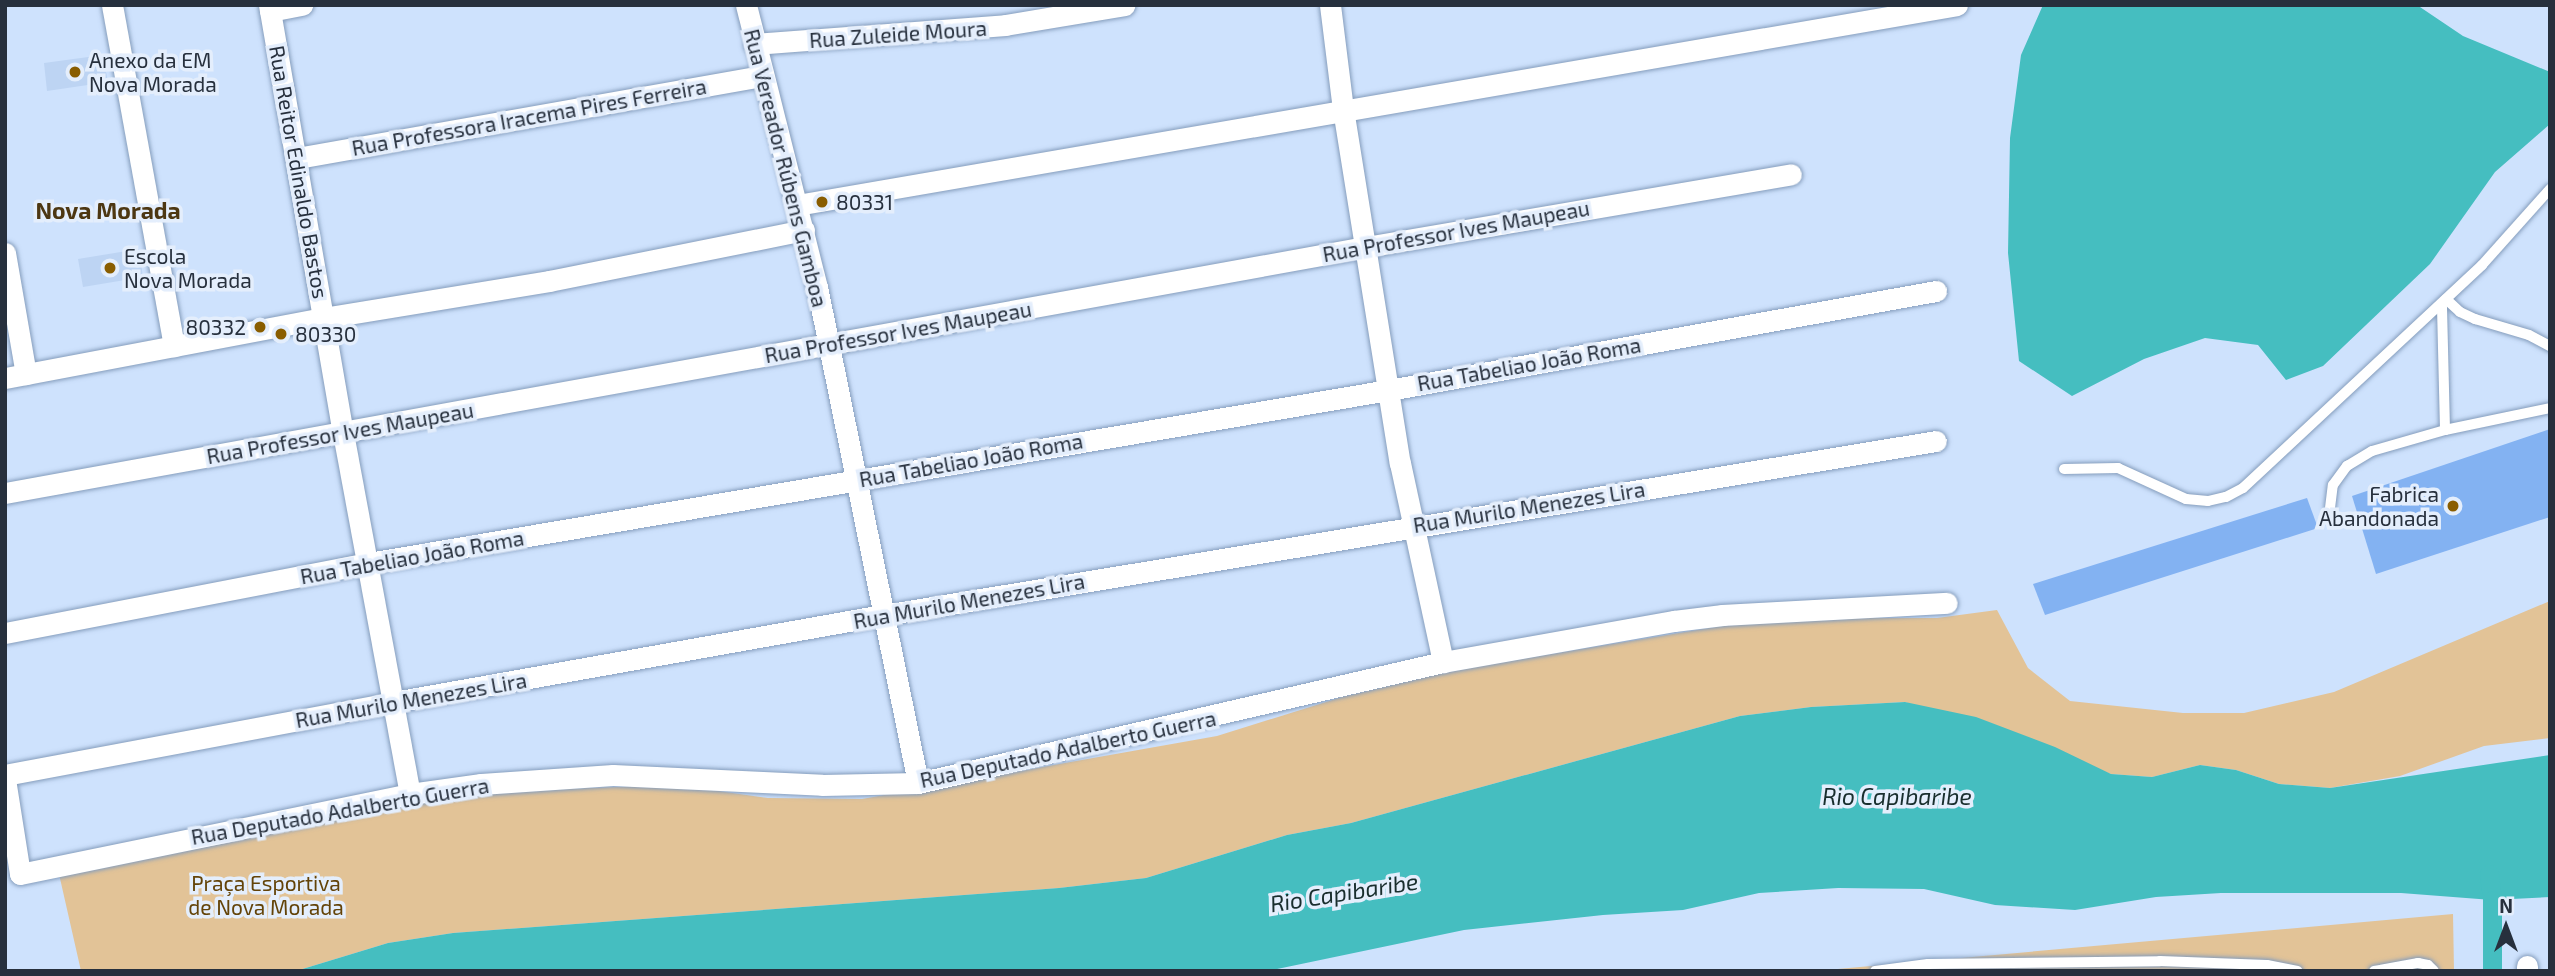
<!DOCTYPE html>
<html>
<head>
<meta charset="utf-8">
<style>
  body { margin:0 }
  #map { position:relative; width:2555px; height:976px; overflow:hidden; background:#cee2fd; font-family:"Exo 2",sans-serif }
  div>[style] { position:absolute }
  .built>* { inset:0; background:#bdd4f3 }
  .green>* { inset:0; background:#e2c397 }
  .water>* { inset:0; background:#45bec0 }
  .canal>* { height:19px; margin:-9.5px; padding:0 9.5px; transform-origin:9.5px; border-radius:9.5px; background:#45bec0 }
  .building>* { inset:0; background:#83b2f2 }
  .roads { filter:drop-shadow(0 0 2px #859dbc) drop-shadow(0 0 2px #859dbc) }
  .lane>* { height:10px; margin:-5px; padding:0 5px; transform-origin:5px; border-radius:5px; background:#fff }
  .street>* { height:21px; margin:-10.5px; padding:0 10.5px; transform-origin:10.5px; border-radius:10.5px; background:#fff }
  .dots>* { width:19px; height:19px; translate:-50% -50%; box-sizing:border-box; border:4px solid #e4eefc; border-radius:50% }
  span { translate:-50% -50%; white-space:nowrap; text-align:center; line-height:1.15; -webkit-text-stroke:7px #e4eefc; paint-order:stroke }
  .street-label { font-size:21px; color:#27303d }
  .poi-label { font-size:21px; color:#27303d }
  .left { translate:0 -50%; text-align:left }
  .right { translate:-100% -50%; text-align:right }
  .park-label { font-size:21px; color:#634308 }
  .neighbourhood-label { font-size:23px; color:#4d3712; font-weight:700 }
  .water-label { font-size:23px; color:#192e2e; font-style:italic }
  .frame { position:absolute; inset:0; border:7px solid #27303d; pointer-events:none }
  .north { position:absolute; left:2471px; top:892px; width:70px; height:70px; -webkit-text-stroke:5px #e4eefc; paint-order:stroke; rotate:0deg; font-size:19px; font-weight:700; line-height:28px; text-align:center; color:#27303d }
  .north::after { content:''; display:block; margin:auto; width:24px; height:32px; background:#27303d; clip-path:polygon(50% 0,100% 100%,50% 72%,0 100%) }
</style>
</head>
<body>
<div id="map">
  <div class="built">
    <i style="clip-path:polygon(103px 55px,108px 82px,47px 91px,44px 63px)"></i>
    <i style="clip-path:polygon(139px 249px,143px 277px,83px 287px,78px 259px)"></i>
  </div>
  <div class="green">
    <i style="clip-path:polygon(2550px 601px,2550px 738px,2484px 746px,2400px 776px,2330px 788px,2279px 784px,2236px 770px,2200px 765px,2152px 777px,2111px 774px,1905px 702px,1811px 707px,1740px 716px,1351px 823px,1287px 835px,1146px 878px,1059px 888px,453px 933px,388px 943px,296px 971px,81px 971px,59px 874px,445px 793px,676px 785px,768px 798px,862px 799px,1217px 736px,1342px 697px,1461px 669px,1770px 618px,1937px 618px,1997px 610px,2028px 668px,2070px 701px,2183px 713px,2244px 713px,2334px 692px)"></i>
    <i style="clip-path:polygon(2453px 914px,2454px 971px,1815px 971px)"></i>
  </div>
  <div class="water">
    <i style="clip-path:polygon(2043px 5px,2417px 5px,2463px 36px,2550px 72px,2550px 124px,2495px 172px,2430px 264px,2323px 366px,2286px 380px,2258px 345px,2205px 338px,2144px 359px,2072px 396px,2019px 361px,2008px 253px,2010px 138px,2021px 55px)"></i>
    <i style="clip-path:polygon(1905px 702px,1976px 717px,2055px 747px,2111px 774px,2152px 777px,2200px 765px,2236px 770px,2279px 784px,2330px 788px,2550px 755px,2550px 897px,2492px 900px,2401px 893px,2221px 893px,2156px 897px,2075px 910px,1995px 905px,1924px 889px,1838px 888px,1759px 893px,1683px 910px,1603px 915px,1464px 930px,1267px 971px,296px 971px,388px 943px,453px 933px,1059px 888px,1146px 878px,1287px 835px,1351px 823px,1740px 716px,1811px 707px)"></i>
  </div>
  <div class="canal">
    <i style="left:2489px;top:874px;width:26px;rotate:83deg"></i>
    <i style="left:2492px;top:900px;width:71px;rotate:90deg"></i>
  </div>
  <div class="building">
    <i style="clip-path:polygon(2550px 429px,2550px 517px,2376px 574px,2352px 496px)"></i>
    <i style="clip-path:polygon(2307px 498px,2318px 528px,2045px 615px,2033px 584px)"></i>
  </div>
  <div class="roads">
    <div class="lane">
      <i style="left:2446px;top:299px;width:19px;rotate:43deg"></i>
      <i style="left:2460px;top:312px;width:17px;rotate:25deg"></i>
      <i style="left:2475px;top:319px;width:56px;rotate:16.5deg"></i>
      <i style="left:2529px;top:335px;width:24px;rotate:28deg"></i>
      <i style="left:2445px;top:430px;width:107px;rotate:-11.8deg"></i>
      <i style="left:2064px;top:469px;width:54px;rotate:-1.1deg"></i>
      <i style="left:2118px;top:468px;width:75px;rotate:24.5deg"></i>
      <i style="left:2186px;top:499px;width:22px;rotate:5deg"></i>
      <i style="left:2208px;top:501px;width:18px;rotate:-13deg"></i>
      <i style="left:2226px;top:497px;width:19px;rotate:-28deg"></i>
      <i style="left:2243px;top:488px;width:327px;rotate:-43deg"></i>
      <i style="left:2482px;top:265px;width:102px;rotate:-48.2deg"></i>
      <i style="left:2330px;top:508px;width:23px;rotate:-83deg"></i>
      <i style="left:2333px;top:485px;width:24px;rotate:-54deg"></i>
      <i style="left:2347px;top:466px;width:29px;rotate:-31deg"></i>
      <i style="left:2372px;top:451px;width:76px;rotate:-16deg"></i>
      <i style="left:2445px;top:430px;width:126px;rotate:-91.4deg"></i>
      <i style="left:1875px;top:971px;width:53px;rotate:-7.5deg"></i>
      <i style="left:1928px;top:964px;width:232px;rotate:-0.7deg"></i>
      <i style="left:2160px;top:961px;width:107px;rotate:2.1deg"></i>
      <i style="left:2267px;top:965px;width:31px;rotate:11deg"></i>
      <i style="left:2374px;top:971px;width:45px;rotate:-10.3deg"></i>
      <i style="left:2418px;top:963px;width:10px;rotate:11deg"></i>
      <i style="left:2428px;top:965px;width:8px;rotate:45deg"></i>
    </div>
    <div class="street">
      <i style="left:112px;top:5px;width:347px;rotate:79.7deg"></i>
      <i style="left:269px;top:5px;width:434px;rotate:80.2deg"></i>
      <i style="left:343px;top:433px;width:367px;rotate:79.5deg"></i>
      <i style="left:746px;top:5px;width:291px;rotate:75.9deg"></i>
      <i style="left:817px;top:287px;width:506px;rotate:78.49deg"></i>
      <i style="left:1330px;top:5px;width:105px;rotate:82.9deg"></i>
      <i style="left:1343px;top:109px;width:359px;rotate:80.9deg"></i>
      <i style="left:1400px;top:463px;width:204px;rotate:77.8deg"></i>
      <i style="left:270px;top:11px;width:33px;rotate:-11deg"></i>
      <i style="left:754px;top:44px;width:252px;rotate:-4.3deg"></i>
      <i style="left:1005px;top:25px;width:121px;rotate:-9.5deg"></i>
      <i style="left:297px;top:158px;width:472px;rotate:-10deg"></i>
      <i style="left:797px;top:205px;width:1177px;rotate:-9.78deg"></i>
      <i style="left:5px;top:253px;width:123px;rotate:80.2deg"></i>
      <i style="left:5px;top:378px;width:325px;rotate:-10.7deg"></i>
      <i style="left:324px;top:318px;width:228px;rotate:-9.3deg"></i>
      <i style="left:549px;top:281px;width:260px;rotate:-11.3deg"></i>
      <i style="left:5px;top:493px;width:1383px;rotate:-10.25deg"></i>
      <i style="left:1366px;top:247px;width:431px;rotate:-9.7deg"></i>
      <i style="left:5px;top:633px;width:371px;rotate:-10.9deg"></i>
      <i style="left:369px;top:563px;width:1035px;rotate:-9.63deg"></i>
      <i style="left:1389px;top:390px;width:556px;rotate:-10.26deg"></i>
      <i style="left:5px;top:775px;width:396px;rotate:-10.6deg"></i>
      <i style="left:394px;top:702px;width:498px;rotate:-10.1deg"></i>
      <i style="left:884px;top:615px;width:1066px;rotate:-9.39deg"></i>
      <i style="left:5px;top:779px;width:96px;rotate:81deg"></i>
      <i style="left:20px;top:874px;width:398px;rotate:-11.6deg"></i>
      <i style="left:410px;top:794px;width:72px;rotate:-8deg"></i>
      <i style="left:481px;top:784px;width:132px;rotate:-3.9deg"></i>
      <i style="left:613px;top:775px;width:209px;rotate:2.7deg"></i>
      <i style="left:822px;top:785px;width:96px;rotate:-1.2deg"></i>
      <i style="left:918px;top:783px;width:539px;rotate:-12.98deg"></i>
      <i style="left:1443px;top:662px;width:235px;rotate:-10.1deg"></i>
      <i style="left:1674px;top:621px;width:49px;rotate:-7deg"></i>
      <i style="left:1723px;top:615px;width:224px;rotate:-3.1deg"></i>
      <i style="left:2527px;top:966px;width:5px;rotate:90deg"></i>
    </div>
  </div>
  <div class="dots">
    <i style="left:75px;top:72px;background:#895d00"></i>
    <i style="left:822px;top:202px;background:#895d00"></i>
    <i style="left:110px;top:268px;background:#895d00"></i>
    <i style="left:260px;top:327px;background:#895d00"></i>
    <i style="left:281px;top:334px;background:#895d00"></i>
    <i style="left:2453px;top:506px;background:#895d00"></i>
  </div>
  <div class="street-label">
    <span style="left:898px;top:34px;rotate:-4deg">Rua Zuleide Moura</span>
    <span style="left:529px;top:117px;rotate:-10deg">Rua Professora Iracema Pires Ferreira</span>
    <span style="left:786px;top:168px;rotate:76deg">Rua Vereador Rúbens Gamboa</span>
    <span style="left:299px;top:172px;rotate:80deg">Rua Reitor Edinaldo Bastos</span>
    <span style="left:1456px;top:231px;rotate:-10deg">Rua Professor Ives Maupeau</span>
    <span style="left:898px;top:332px;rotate:-10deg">Rua Professor Ives Maupeau</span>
    <span style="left:1529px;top:364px;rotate:-10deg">Rua Tabeliao João Roma</span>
    <span style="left:340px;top:433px;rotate:-10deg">Rua Professor Ives Maupeau</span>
    <span style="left:971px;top:460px;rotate:-10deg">Rua Tabeliao João Roma</span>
    <span style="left:1529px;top:507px;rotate:-9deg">Rua Murilo Menezes Lira</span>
    <span style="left:412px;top:557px;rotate:-10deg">Rua Tabeliao João Roma</span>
    <span style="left:969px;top:601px;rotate:-10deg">Rua Murilo Menezes Lira</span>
    <span style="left:411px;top:700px;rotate:-10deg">Rua Murilo Menezes Lira</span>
    <span style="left:1068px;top:749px;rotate:-12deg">Rua Deputado Adalberto Guerra</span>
    <span style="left:340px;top:811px;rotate:-10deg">Rua Deputado Adalberto Guerra</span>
  </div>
  <div class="poi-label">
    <span class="left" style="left:89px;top:72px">Anexo da EM<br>Nova Morada</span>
    <span class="left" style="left:836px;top:202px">80331</span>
    <span class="left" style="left:124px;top:268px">Escola<br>Nova Morada</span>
    <span class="right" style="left:246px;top:327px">80332</span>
    <span class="left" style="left:295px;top:334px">80330</span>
    <span class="right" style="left:2439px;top:506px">Fabrica<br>Abandonada</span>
  </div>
  <div class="park-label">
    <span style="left:266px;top:895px">Praça Esportiva<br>de Nova Morada</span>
  </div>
  <div class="neighbourhood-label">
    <span style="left:108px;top:210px">Nova Morada</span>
  </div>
  <div class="water-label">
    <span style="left:1897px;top:796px">Rio Capibaribe</span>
    <span style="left:1344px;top:892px;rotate:-9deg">Rio Capibaribe</span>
  </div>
  <div class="frame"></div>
  <div class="north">N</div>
</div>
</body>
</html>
